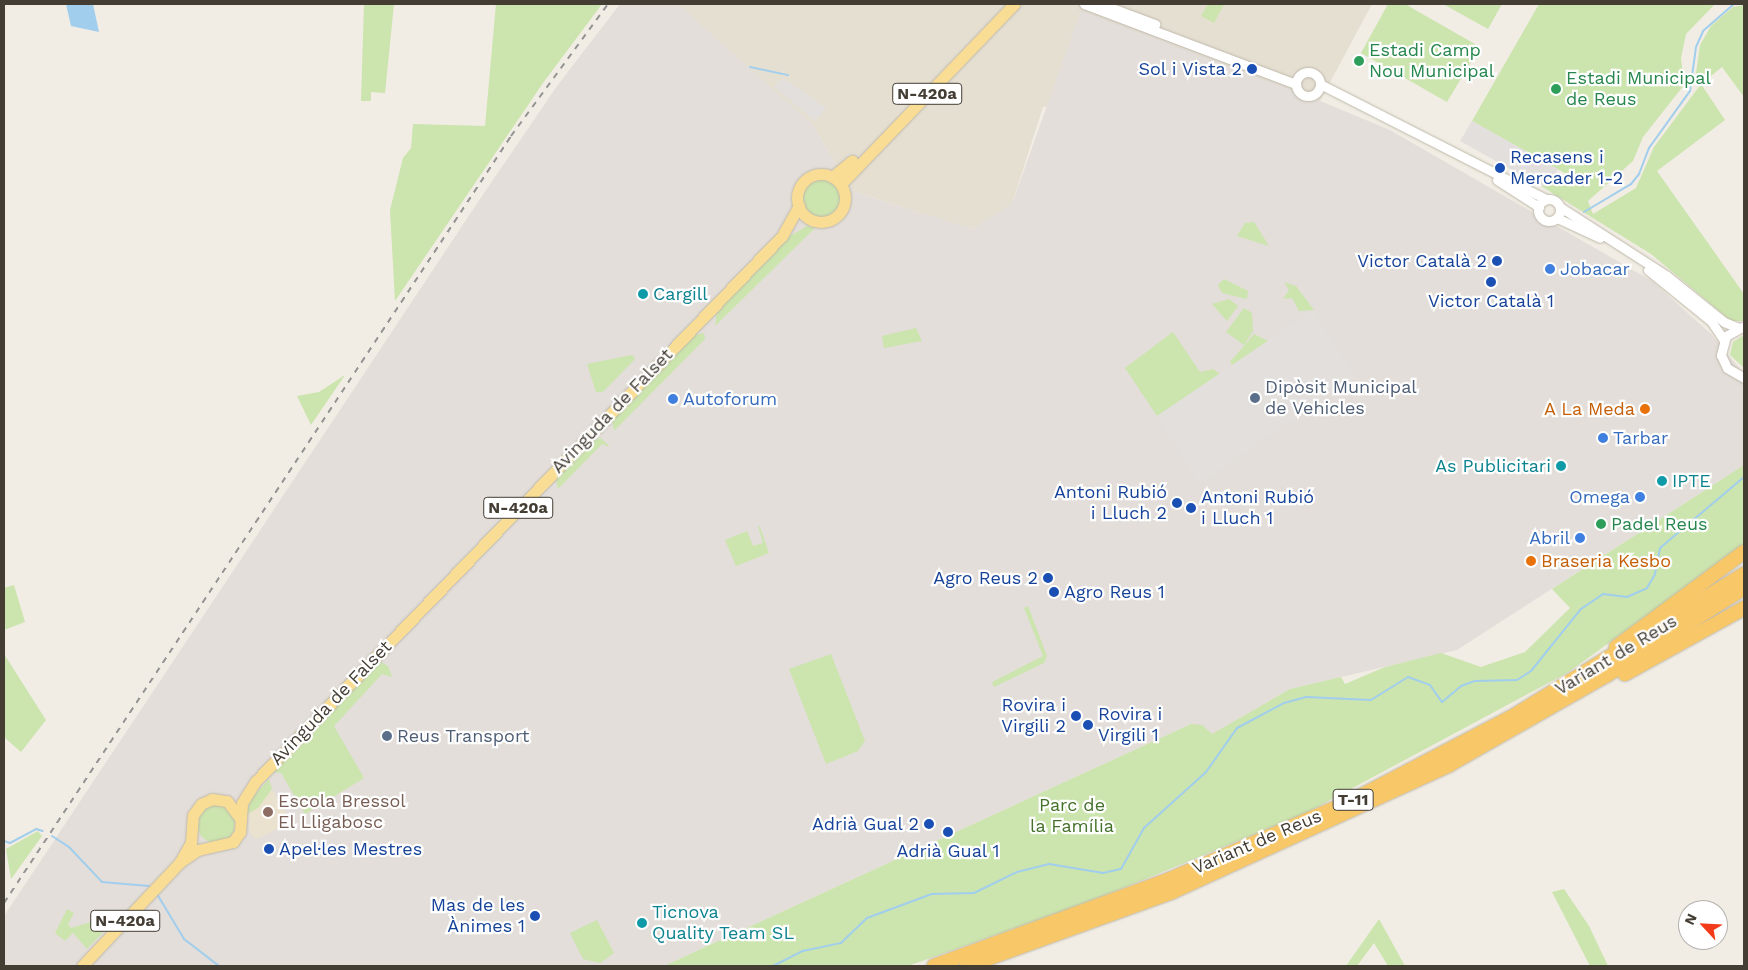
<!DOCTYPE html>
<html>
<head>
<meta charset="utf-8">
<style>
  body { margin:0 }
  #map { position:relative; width:1748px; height:970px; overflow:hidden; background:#f1ede4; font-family:"Work Sans",sans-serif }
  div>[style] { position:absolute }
  .residential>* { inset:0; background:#e5dfd2 }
  .industrial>* { inset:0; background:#e3ded9 }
  .education>* { inset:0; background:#eae2ce }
  .green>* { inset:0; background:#cce4ad }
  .round { border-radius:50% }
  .parking>* { inset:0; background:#e2dfdc }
  .water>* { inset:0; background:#a1ceed }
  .stream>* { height:2px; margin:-1px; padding:0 1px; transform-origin:1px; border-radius:1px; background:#a1ceed }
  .roads { filter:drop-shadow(0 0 1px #bfb8aa) drop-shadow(0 0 1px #bfb8aa) }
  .tertiary>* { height:9px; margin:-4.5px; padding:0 4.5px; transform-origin:4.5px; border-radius:4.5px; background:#fff }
  .tertiary>.ring { margin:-4.5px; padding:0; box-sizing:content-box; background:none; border:9px solid #fff; border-radius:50% }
  .primary>* { height:11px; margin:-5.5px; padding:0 5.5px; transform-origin:5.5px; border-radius:5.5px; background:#fadd94 }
  .primary>.ring { margin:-5.5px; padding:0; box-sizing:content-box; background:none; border:11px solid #fadd94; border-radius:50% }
  .motorway>* { height:14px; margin:-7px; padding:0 7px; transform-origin:7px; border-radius:7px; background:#f8c868 }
  .rail>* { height:2px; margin-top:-1px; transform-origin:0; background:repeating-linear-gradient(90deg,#939393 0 6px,transparent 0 12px) }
  .dots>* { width:14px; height:14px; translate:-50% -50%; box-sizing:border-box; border:2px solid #fff; border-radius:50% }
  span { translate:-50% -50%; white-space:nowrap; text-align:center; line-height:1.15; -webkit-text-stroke:4.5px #fff; paint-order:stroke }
  .shield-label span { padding:1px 4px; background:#fff; border:1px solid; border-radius:4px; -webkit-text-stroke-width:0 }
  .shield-label { font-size:16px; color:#433d34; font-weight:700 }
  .leisure-label { font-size:18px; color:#27864d }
  .left { translate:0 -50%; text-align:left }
  .transit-label { font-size:18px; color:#164399 }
  .right { translate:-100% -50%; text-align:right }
  .shop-label { font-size:18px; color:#366cbe }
  .culture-label { font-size:18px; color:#0d838f }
  .service-label { font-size:18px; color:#4e5e75 }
  .food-label { font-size:18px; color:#c56008 }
  .street-label { font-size:18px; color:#433d34 }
  .education-label { font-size:18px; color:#785e54 }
  .park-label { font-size:18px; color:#45722a }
  .frame { position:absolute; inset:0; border:5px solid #433d34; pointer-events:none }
  .north { position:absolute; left:1678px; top:900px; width:50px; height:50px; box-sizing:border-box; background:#fff; border:1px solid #b4b1ae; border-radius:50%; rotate:295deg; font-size:14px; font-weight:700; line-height:20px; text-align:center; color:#433d34 }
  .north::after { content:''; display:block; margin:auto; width:18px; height:22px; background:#f13b1a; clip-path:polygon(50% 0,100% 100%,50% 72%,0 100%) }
</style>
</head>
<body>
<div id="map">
  <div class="residential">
    <i style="clip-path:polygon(676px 4px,1372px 4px,1320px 101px,1293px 90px,1043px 107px,1012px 204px,972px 229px,852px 191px,813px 125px)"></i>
  </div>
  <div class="industrial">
    <i style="clip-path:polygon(620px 4px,678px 4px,813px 125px,852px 191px,972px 229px,1012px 204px,1081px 10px,1289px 88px,1390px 130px,1652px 281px,1712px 335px,1744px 374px,1744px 465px,1457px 650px,1290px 689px,1211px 735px,1191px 724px,664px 966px,4px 966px,4px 916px,478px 202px,557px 86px)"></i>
  </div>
  <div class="education">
    <i style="clip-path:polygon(272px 789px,291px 822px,256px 839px,250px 833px,249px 814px)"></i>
  </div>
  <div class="green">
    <i style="clip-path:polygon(364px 4px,394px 4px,385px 93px,371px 92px,371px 101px,361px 101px)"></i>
    <i style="clip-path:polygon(496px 4px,602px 4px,543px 83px,395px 301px,390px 210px,403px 158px,411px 148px,413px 124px,485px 126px)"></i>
    <i style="clip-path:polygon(1208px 4px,1224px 4px,1214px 23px,1201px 16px)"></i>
    <i style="clip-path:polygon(1388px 4px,1405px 4px,1480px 47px,1447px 102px,1361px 53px)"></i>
    <i style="clip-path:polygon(1443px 4px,1502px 4px,1488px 29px)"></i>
    <i style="clip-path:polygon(1539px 4px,1715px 4px,1686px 34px,1681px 58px,1684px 85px,1643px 137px,1633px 161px,1588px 201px,1593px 214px,1636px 188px,1654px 147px,1701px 84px,1696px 73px,1700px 45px,1711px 26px,1733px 7px,1744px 5px,1744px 97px,1722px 67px,1701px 84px,1725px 120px,1657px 171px,1744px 294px,1744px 321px,1731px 321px,1651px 254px,1541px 186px,1564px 182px,1570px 176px,1472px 121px)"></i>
    <i class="round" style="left:802px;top:180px;width:38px;height:38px"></i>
    <i style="clip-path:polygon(1254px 222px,1269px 246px,1237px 236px,1245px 223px)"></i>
    <i style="clip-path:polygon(807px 226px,815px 228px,715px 326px,717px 311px,790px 236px)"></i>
    <i style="clip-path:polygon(1224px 279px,1248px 291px,1247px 299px,1222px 293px,1218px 285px)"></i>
    <i style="clip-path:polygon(1284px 282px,1296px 286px,1314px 310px,1299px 311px,1292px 298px,1283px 299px,1289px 290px)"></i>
    <i style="clip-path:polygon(1229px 299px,1238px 306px,1227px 321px,1212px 304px)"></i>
    <i style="clip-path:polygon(1244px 308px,1252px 313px,1253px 331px,1244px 345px,1226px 332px)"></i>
    <i style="clip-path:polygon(916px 328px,922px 341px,884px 348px,882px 336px)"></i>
    <i style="clip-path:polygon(1173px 332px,1200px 372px,1213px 369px,1220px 374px,1157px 416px,1125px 368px)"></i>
    <i style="clip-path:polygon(704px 333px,705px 339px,614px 431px,612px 421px,623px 408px,694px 335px)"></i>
    <i style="clip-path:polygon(1254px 334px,1268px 341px,1232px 365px,1230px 362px)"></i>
    <i style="clip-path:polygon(1744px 335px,1744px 368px,1730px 355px,1733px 342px)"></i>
    <i style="clip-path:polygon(632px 355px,635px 359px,603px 392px,596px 392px,587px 364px)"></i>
    <i style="clip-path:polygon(345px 375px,311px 425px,297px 396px,319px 392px)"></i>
    <i style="clip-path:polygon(601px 438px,610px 447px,602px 444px,558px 489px,556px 480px,560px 474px,592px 441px)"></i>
    <i style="clip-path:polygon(1744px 465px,1744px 546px,1567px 673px,1306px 813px,1094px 900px,908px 966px,664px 966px,1191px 724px,1202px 725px,1212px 734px,1290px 689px,1341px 677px,1345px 684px,1385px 667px,1441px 653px,1481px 667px,1525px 652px,1570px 608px,1552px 589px)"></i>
    <i style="clip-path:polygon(758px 526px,760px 527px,769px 553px,736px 566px,725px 540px,747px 531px,753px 546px,763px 543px)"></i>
    <i style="clip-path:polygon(14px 585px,25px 622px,4px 630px,4px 588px)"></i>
    <i style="clip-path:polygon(1028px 606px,1047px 656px,1044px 663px,994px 687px,992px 682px,1043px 656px,1024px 608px)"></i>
    <i style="clip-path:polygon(4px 654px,46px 720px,21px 752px,4px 737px)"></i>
    <i style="clip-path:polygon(831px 654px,865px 741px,858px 751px,826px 764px,789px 669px)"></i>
    <i style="clip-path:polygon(381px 662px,388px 666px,392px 677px,382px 674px,334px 726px,364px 778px,305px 814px,281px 773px,273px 772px)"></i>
    <i style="clip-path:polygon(269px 779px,272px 789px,258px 808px,247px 814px,250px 800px)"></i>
    <i class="round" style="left:197px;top:805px;width:38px;height:38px"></i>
    <i style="clip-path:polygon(38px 831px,42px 836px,11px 879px,6px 849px)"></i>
    <i style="clip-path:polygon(1564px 889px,1589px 926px,1608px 966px,1590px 966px,1552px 892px)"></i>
    <i style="clip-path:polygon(67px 909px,74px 913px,68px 924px,71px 928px,94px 921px,108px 927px,87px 949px,73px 933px,65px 941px,55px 933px)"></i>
    <i style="clip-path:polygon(1379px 919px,1405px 966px,1388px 966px,1374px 943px,1357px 966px,1346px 966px)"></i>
    <i style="clip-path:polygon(597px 920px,614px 953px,600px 963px,583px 959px,570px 933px)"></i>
  </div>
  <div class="parking">
    <i style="clip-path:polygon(783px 78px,826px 108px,815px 121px,774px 87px)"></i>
    <i style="clip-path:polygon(1472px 121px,1558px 169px,1550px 183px,1541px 186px,1460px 141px)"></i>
    <i style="clip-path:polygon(1312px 311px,1354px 373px,1354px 379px,1205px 480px,1197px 480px,1157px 416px)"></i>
  </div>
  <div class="water">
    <i style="clip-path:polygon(66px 4px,93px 4px,99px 32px,71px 26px)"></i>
  </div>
  <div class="stream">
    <i style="left:750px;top:67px;width:39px;rotate:12deg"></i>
    <i style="left:1584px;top:212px;width:55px;rotate:-30.8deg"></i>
    <i style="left:1631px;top:184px;width:13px;rotate:-51deg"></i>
    <i style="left:1639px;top:174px;width:28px;rotate:-69deg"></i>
    <i style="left:1649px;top:148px;width:70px;rotate:-54.3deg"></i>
    <i style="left:1690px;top:91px;width:44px;rotate:-82.2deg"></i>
    <i style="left:1696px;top:47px;width:17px;rotate:-66deg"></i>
    <i style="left:1703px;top:31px;width:41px;rotate:-41.1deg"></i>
    <i style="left:52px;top:836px;width:20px;rotate:33deg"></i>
    <i style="left:69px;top:847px;width:48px;rotate:46.7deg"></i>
    <i style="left:102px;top:882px;width:47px;rotate:4.9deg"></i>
    <i style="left:4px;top:841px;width:6px;rotate:18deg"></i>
    <i style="left:10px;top:843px;width:30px;rotate:-28deg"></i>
    <i style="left:36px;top:829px;width:7px;rotate:16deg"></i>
    <i style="left:157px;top:894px;width:52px;rotate:59deg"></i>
    <i style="left:184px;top:939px;width:44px;rotate:37.6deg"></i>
    <i style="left:773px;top:966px;width:34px;rotate:-27deg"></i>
    <i style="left:803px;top:951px;width:39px;rotate:-12deg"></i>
    <i style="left:841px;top:943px;width:36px;rotate:-44deg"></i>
    <i style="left:867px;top:918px;width:69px;rotate:-20.3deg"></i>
    <i style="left:932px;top:894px;width:42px;rotate:-1.4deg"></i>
    <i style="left:974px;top:893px;width:48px;rotate:-26deg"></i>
    <i style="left:1017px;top:872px;width:33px;rotate:-14deg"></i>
    <i style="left:1049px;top:864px;width:55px;rotate:9.5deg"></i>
    <i style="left:1103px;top:873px;width:18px;rotate:-13deg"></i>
    <i style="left:1121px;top:869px;width:47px;rotate:-60.7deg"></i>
    <i style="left:1144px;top:828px;width:84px;rotate:-42.1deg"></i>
    <i style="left:1206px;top:772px;width:54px;rotate:-54.8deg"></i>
    <i style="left:1237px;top:728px;width:53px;rotate:-28deg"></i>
    <i style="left:1284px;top:703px;width:23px;rotate:-15deg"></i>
    <i style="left:1306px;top:697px;width:65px;rotate:2.6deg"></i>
    <i style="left:1371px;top:700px;width:44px;rotate:-31.9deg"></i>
    <i style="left:1408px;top:677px;width:23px;rotate:20deg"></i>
    <i style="left:1430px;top:685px;width:21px;rotate:55deg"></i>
    <i style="left:1442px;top:702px;width:25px;rotate:-40deg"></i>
    <i style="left:1461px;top:686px;width:15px;rotate:-20deg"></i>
    <i style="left:1475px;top:681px;width:42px;rotate:-1.4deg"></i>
    <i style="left:1517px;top:680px;width:17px;rotate:-33deg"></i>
    <i style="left:1531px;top:671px;width:80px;rotate:-51.1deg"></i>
    <i style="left:1581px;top:609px;width:27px;rotate:-34deg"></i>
    <i style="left:1603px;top:594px;width:24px;rotate:7deg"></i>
    <i style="left:1627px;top:597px;width:22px;rotate:-24deg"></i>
    <i style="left:1647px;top:588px;width:16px;rotate:-60deg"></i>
    <i style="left:1655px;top:574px;width:26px;rotate:-79deg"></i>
    <i style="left:1660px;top:548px;width:110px;rotate:-40.2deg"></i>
  </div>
  <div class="roads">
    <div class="tertiary">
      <i style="left:1084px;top:4px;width:227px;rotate:20.7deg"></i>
      <i style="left:1101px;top:4px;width:58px;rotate:20.3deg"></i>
      <i class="ring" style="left:1296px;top:72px;width:15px;height:15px"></i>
      <i style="left:1320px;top:84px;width:254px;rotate:27deg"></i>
      <i style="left:1497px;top:180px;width:50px;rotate:32.7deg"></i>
      <i class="ring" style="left:1538px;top:199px;width:13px;height:13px"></i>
      <i style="left:1560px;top:207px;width:127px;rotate:32.8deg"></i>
      <i style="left:1667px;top:276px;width:73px;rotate:38.9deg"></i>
      <i style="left:1724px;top:322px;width:16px;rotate:22deg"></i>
      <i style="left:1557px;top:218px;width:47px;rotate:24.9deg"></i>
      <i style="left:1648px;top:270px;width:81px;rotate:39deg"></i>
      <i style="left:1711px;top:321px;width:23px;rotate:56deg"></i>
      <i style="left:1742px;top:327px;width:18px;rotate:151deg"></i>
      <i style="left:1726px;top:336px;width:20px;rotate:105deg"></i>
      <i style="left:1721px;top:355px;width:14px;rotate:65deg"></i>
      <i style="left:1727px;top:368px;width:20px;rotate:30deg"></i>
    </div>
    <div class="primary">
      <i class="ring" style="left:797px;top:174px;width:37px;height:37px"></i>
      <i style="left:832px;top:177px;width:26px;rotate:-39deg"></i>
      <i style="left:841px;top:184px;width:250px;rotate:-46.1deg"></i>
      <i style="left:180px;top:862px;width:22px;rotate:-34deg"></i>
      <i style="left:198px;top:850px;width:36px;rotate:-13deg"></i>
      <i style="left:233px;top:842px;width:12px;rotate:-55deg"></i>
      <i style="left:240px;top:832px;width:29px;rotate:-86deg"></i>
      <i style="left:242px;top:803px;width:26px;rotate:-58deg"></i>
      <i style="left:256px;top:781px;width:757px;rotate:-46.02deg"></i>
      <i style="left:782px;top:236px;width:35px;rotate:-61deg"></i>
      <i style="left:82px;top:966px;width:143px;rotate:-46.7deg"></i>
      <i style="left:180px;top:862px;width:23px;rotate:-61deg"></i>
      <i style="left:191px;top:842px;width:27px;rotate:-86deg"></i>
      <i style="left:193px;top:815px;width:14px;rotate:-54deg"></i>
      <i style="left:201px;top:804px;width:12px;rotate:-24deg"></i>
      <i style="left:212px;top:799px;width:15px;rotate:8deg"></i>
      <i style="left:227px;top:801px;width:21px;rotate:53deg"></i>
    </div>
    <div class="motorway">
      <i style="left:1616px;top:647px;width:159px;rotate:-36.6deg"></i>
      <i style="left:1625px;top:674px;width:136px;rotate:-29deg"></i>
      <i style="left:934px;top:966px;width:249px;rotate:-20.2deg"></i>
      <i style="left:1168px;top:880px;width:199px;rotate:-23.3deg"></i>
      <i style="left:1351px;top:801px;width:179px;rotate:-27.6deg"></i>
      <i style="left:1510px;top:718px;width:275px;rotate:-31.6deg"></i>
      <i style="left:967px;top:966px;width:218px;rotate:-19.8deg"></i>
      <i style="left:1172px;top:892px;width:305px;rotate:-24.6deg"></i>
      <i style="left:1449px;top:765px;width:182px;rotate:-29.7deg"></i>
      <i style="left:1607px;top:675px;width:162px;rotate:-32.4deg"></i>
    </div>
  </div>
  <div class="rail">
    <i style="left:4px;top:903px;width:919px;rotate:-56.53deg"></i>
    <i style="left:511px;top:136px;width:164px;rotate:-53.7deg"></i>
  </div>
  <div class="dots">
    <i style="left:1359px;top:61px;background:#2e9e5b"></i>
    <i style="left:1252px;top:69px;background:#1a4fb4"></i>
    <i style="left:1556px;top:89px;background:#2e9e5b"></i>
    <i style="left:1500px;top:168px;background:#1a4fb4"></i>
    <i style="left:1497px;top:261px;background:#1a4fb4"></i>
    <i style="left:1550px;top:269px;background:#3f7fe0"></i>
    <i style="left:1491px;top:282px;background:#1a4fb4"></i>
    <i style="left:643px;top:294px;background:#0f9aa8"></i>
    <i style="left:1255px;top:398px;background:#5c6f8a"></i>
    <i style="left:673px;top:399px;background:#3f7fe0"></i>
    <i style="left:1645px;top:409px;background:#e8710a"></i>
    <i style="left:1603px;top:438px;background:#3f7fe0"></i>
    <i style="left:1561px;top:466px;background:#0f9aa8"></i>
    <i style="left:1662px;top:481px;background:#0f9aa8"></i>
    <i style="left:1640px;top:497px;background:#3f7fe0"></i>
    <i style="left:1177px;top:503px;background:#1a4fb4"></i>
    <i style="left:1191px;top:508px;background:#1a4fb4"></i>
    <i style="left:1601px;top:524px;background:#2e9e5b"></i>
    <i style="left:1580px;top:538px;background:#3f7fe0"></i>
    <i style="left:1531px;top:561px;background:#e8710a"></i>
    <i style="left:1048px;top:578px;background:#1a4fb4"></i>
    <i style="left:1054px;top:592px;background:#1a4fb4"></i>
    <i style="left:1076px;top:716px;background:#1a4fb4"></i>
    <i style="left:1088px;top:725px;background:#1a4fb4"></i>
    <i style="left:387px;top:736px;background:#5c6f8a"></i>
    <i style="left:268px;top:812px;background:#8d6e63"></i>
    <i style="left:929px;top:824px;background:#1a4fb4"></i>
    <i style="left:948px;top:832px;background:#1a4fb4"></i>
    <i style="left:269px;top:849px;background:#1a4fb4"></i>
    <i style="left:535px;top:916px;background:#1a4fb4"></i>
    <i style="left:642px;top:923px;background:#0f9aa8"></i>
  </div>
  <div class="shield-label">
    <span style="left:927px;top:94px">N-420a</span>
    <span style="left:518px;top:508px">N-420a</span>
    <span style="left:1353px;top:800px">T-11</span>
    <span style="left:125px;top:921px">N-420a</span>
  </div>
  <div class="leisure-label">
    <span class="left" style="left:1369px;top:61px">Estadi Camp<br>Nou Municipal</span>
    <span class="left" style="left:1566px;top:89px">Estadi Municipal<br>de Reus</span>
    <span class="left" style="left:1611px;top:524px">Padel Reus</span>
  </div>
  <div class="transit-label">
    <span class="right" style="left:1242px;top:69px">Sol i Vista 2</span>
    <span class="left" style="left:1510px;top:168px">Recasens i<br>Mercader 1-2</span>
    <span class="right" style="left:1487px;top:261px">Victor Català 2</span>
    <span style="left:1491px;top:301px">Victor Català 1</span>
    <span class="right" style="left:1167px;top:503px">Antoni Rubió<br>i Lluch 2</span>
    <span class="left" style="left:1201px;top:508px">Antoni Rubió<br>i Lluch 1</span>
    <span class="right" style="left:1038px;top:578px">Agro Reus 2</span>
    <span class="left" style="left:1064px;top:592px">Agro Reus 1</span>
    <span class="right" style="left:1066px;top:716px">Rovira i<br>Virgili 2</span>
    <span class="left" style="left:1098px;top:725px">Rovira i<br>Virgili 1</span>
    <span class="right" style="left:919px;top:824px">Adrià Gual 2</span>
    <span class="left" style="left:279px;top:849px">Apel·les Mestres</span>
    <span style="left:948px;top:851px">Adrià Gual 1</span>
    <span class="right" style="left:525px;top:916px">Mas de les<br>Ànimes 1</span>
  </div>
  <div class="shop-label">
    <span class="left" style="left:1560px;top:269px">Jobacar</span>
    <span class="left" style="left:683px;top:399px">Autoforum</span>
    <span class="left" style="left:1613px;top:438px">Tarbar</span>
    <span class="right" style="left:1630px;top:497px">Omega</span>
    <span class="right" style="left:1570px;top:538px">Abril</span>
  </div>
  <div class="culture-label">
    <span class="left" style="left:653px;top:294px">Cargill</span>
    <span class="right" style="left:1551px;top:466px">As Publicitari</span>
    <span class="left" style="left:1672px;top:481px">IPTE</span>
    <span class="left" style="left:652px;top:923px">Ticnova<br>Quality Team SL</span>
  </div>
  <div class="service-label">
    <span class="left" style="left:1265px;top:398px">Dipòsit Municipal<br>de Vehicles</span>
    <span class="left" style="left:397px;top:736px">Reus Transport</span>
  </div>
  <div class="food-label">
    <span class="right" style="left:1635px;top:409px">A La Meda</span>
    <span class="left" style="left:1541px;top:561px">Braseria Kesbo</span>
  </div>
  <div class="street-label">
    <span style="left:612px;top:411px;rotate:-46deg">Avinguda de Falset</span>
    <span style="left:1616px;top:655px;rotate:-31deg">Variant de Reus</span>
    <span style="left:331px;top:703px;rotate:-46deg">Avinguda de Falset</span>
    <span style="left:1257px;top:842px;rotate:-23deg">Variant de Reus</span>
  </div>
  <div class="education-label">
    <span class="left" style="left:278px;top:812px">Escola Bressol<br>El Lligabosc</span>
  </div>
  <div class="park-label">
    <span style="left:1072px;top:816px">Parc de<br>la Família</span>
  </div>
  <div class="frame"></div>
  <div class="north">N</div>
</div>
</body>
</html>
